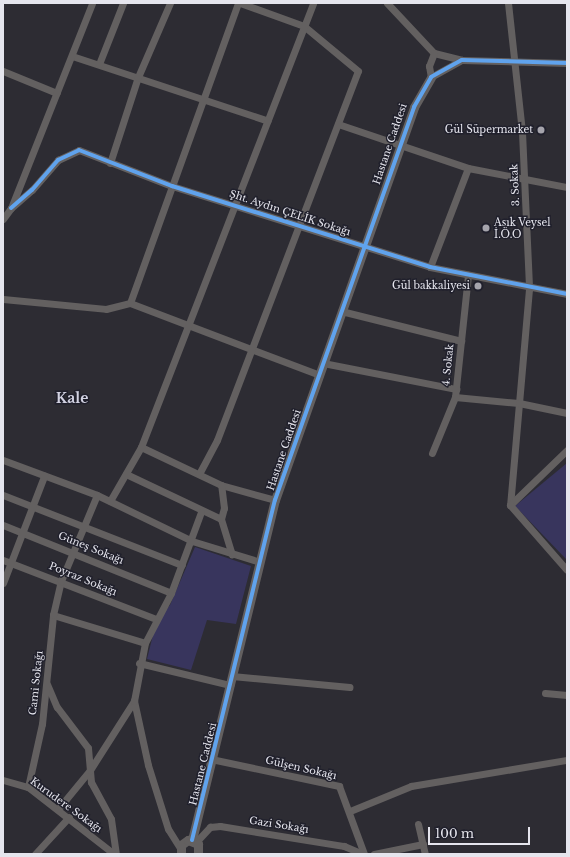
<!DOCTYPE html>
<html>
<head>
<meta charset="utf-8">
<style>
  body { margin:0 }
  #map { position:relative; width:570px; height:857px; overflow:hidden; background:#2d2c33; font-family:"Libre Baskerville",serif }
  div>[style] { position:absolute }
  .green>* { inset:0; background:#38355d }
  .minor>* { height:7px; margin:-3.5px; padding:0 3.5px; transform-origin:3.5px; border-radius:3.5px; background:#636060 }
  .tertiary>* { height:9px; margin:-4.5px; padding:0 4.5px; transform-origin:4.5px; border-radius:4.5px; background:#636060 }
  .cycleway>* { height:4px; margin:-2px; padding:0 2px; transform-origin:2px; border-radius:2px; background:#60a3ed }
  .dots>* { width:11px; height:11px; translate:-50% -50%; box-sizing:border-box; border:2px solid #20202c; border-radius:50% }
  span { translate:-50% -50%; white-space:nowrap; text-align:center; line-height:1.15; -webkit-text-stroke:3px #20202c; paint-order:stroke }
  .poi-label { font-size:10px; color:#e5e5ed }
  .right { translate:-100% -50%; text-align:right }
  .left { translate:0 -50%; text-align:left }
  .street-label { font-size:10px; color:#e5e5ed }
  .district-label { font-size:14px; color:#d2d2e2; font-weight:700 }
  .frame { position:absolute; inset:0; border:4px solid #e5e5ed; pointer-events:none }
  .scale { position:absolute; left:428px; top:827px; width:102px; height:18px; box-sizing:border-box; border:2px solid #e5e5ed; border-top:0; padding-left:5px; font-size:12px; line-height:14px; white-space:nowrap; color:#e5e5ed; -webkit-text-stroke:3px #20202c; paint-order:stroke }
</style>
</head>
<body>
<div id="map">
  <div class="green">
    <i style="clip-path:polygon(567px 463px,567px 560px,515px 506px)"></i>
    <i style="clip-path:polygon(195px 547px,251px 566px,236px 624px,207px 620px,191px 670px,147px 659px,156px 623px,170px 605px)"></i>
  </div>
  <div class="minor">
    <i style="left:387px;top:3px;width:69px;rotate:46.8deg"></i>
    <i style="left:434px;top:53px;width:29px;rotate:14deg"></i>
    <i style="left:508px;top:3px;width:130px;rotate:83.8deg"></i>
    <i style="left:522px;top:132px;width:157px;rotate:87.4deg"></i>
    <i style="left:529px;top:289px;width:217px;rotate:95deg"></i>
    <i style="left:434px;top:53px;width:14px;rotate:111deg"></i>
    <i style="left:429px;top:66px;width:11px;rotate:80deg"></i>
    <i style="left:431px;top:77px;width:35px;rotate:-29deg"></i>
    <i style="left:462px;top:60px;width:105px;rotate:1.6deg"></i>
    <i style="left:72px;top:56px;width:206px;rotate:18.3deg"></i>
    <i style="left:99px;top:64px;width:66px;rotate:-68.5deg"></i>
    <i style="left:3px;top:71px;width:58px;rotate:22.2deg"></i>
    <i style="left:338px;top:124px;width:137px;rotate:18.7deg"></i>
    <i style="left:468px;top:168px;width:101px;rotate:10.9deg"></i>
    <i style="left:110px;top:163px;width:90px;rotate:-72deg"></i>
    <i style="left:138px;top:77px;width:81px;rotate:-66.6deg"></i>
    <i style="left:11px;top:208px;width:28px;rotate:-41deg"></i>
    <i style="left:32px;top:190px;width:40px;rotate:-49deg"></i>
    <i style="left:58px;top:160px;width:23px;rotate:-25deg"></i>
    <i style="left:79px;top:150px;width:100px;rotate:21.2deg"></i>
    <i style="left:172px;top:186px;width:270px;rotate:17.4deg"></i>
    <i style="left:430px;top:267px;width:140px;rotate:11.1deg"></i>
    <i style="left:3px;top:219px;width:14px;rotate:-54deg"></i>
    <i style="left:11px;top:208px;width:220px;rotate:-68.4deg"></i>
    <i style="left:430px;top:267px;width:106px;rotate:-69deg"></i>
    <i style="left:3px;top:299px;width:103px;rotate:5.5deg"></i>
    <i style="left:106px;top:309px;width:25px;rotate:-14deg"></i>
    <i style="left:130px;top:303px;width:203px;rotate:20.8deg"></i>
    <i style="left:130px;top:303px;width:319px;rotate:-70.2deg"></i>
    <i style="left:341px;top:311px;width:124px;rotate:14deg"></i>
    <i style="left:323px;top:363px;width:136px;rotate:11.1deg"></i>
    <i style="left:455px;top:397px;width:64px;rotate:5.4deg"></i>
    <i style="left:519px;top:403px;width:49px;rotate:11.8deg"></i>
    <i style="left:141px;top:447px;width:89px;rotate:25.4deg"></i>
    <i style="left:221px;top:485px;width:56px;rotate:15.5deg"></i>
    <i style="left:567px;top:450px;width:79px;rotate:136deg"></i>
    <i style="left:510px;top:505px;width:86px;rotate:48.8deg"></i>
    <i style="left:432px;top:453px;width:61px;rotate:-67.7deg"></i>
    <i style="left:455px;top:397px;width:123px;rotate:-83.9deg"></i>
    <i style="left:3px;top:460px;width:100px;rotate:20.4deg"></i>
    <i style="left:97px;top:495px;width:106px;rotate:25.8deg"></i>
    <i style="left:192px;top:541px;width:68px;rotate:17.1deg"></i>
    <i style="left:126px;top:474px;width:105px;rotate:25.3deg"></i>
    <i style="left:221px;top:519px;width:37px;rotate:73deg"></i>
    <i style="left:199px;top:474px;width:38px;rotate:-62deg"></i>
    <i style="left:217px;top:440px;width:395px;rotate:-69.1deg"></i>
    <i style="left:358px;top:71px;width:70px;rotate:-140.2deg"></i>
    <i style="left:304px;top:26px;width:68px;rotate:-160.2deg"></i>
    <i style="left:3px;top:495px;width:192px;rotate:21.4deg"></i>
    <i style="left:110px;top:501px;width:62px;rotate:-60.1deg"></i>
    <i style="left:141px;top:447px;width:476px;rotate:-68.8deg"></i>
    <i style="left:221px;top:519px;width:11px;rotate:-75deg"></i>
    <i style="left:224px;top:508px;width:23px;rotate:-97deg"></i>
    <i style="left:3px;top:525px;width:181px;rotate:22deg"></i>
    <i style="left:3px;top:560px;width:164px;rotate:21.1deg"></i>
    <i style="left:3px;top:583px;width:115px;rotate:-69deg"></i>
    <i style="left:53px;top:615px;width:96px;rotate:16.9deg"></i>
    <i style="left:139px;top:663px;width:94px;rotate:13.6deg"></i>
    <i style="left:232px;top:676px;width:118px;rotate:5.4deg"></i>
    <i style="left:47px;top:684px;width:25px;rotate:67deg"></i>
    <i style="left:57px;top:707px;width:51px;rotate:52.9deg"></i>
    <i style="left:88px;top:748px;width:34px;rotate:85deg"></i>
    <i style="left:91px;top:782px;width:42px;rotate:61.6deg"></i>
    <i style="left:111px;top:819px;width:35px;rotate:82deg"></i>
    <i style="left:545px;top:693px;width:22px;rotate:5deg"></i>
    <i style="left:211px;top:759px;width:131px;rotate:11.9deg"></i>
    <i style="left:339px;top:786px;width:72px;rotate:69.8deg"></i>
    <i style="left:3px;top:780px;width:26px;rotate:16deg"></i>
    <i style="left:28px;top:787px;width:109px;rotate:37.9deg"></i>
    <i style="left:28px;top:787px;width:65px;rotate:-77.5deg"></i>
    <i style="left:42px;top:724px;width:110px;rotate:-84.2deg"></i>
    <i style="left:53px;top:615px;width:35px;rotate:-77deg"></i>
    <i style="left:61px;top:581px;width:93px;rotate:-67.3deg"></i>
    <i style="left:58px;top:809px;width:50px;rotate:-50.6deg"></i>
    <i style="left:90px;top:770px;width:82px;rotate:-57.5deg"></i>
    <i style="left:350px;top:811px;width:66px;rotate:-22.3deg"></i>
    <i style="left:411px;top:786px;width:158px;rotate:-9.5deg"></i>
    <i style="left:418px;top:824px;width:31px;rotate:77deg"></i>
    <i style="left:196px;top:842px;width:21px;rotate:-47deg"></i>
    <i style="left:210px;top:827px;width:10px;rotate:-6deg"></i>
    <i style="left:220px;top:826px;width:126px;rotate:9.2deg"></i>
    <i style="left:344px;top:846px;width:21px;rotate:23deg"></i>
    <i style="left:180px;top:848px;width:22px;rotate:-122deg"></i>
    <i style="left:168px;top:829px;width:67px;rotate:-107.4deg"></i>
    <i style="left:148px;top:765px;width:66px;rotate:-102.3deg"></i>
    <i style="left:134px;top:701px;width:59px;rotate:-79.3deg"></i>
    <i style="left:145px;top:643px;width:56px;rotate:-62.5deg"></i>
    <i style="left:171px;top:593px;width:86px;rotate:-69.7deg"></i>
    <i style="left:35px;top:854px;width:50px;rotate:-47.4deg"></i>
    <i style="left:374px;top:854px;width:50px;rotate:-11.5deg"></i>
  </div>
  <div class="tertiary">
    <i style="left:192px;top:840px;width:350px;rotate:-76.3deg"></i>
    <i style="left:275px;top:500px;width:417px;rotate:-70.5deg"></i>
    <i style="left:414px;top:107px;width:34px;rotate:-60deg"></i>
    <i style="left:181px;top:854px;width:9px;rotate:-90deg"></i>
    <i style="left:181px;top:845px;width:9px;rotate:-36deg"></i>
    <i style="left:188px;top:840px;width:11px;rotate:22deg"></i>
    <i style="left:198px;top:844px;width:10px;rotate:90deg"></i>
  </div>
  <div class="cycleway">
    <i style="left:11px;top:208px;width:28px;rotate:-41deg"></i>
    <i style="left:32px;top:190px;width:40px;rotate:-49deg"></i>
    <i style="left:58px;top:160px;width:23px;rotate:-25deg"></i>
    <i style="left:79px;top:150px;width:100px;rotate:21.2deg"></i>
    <i style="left:172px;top:186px;width:270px;rotate:17.4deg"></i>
    <i style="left:430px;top:267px;width:140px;rotate:11.1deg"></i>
    <i style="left:192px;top:840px;width:350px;rotate:-76.3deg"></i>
    <i style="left:275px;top:500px;width:417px;rotate:-70.5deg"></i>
    <i style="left:414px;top:107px;width:34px;rotate:-60deg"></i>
    <i style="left:431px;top:77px;width:35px;rotate:-29deg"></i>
    <i style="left:462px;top:60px;width:105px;rotate:1.6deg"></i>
  </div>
  <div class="dots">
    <i style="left:541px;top:130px;background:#a5a4ac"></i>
    <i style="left:486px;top:228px;background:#a5a4ac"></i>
    <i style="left:478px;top:286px;background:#a5a4ac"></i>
  </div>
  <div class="poi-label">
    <span class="right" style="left:533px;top:130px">Gül Süpermarket</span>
    <span class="left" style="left:494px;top:228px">Aşık Veysel<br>İ.Ö.O</span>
    <span class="right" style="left:470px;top:286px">Gül bakkaliyesi</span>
  </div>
  <div class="street-label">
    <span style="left:390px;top:144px;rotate:-71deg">Hastane Caddesi</span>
    <span style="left:515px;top:185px;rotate:-93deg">3. Sokak</span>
    <span style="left:290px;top:213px;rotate:18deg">Şht. Aydın ÇELİK Sokağı</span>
    <span style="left:448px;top:365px;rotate:-84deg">4. Sokak</span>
    <span style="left:284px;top:450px;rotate:-71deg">Hastane Caddesi</span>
    <span style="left:91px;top:548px;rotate:22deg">Güneş Sokağı</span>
    <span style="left:83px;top:579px;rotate:22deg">Poyraz Sokağı</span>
    <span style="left:36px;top:683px;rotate:-84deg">Cami Sokağı</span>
    <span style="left:203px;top:764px;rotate:-76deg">Hastane Caddesi</span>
    <span style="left:301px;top:768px;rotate:13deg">Gülşen Sokağı</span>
    <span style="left:66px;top:805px;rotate:36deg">Kurudere Sokağı</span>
    <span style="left:279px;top:825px;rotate:9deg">Gazi Sokağı</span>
  </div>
  <div class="district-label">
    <span style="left:72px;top:398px">Kale</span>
  </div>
  <div class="frame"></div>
  <div class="scale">100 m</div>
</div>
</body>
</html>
